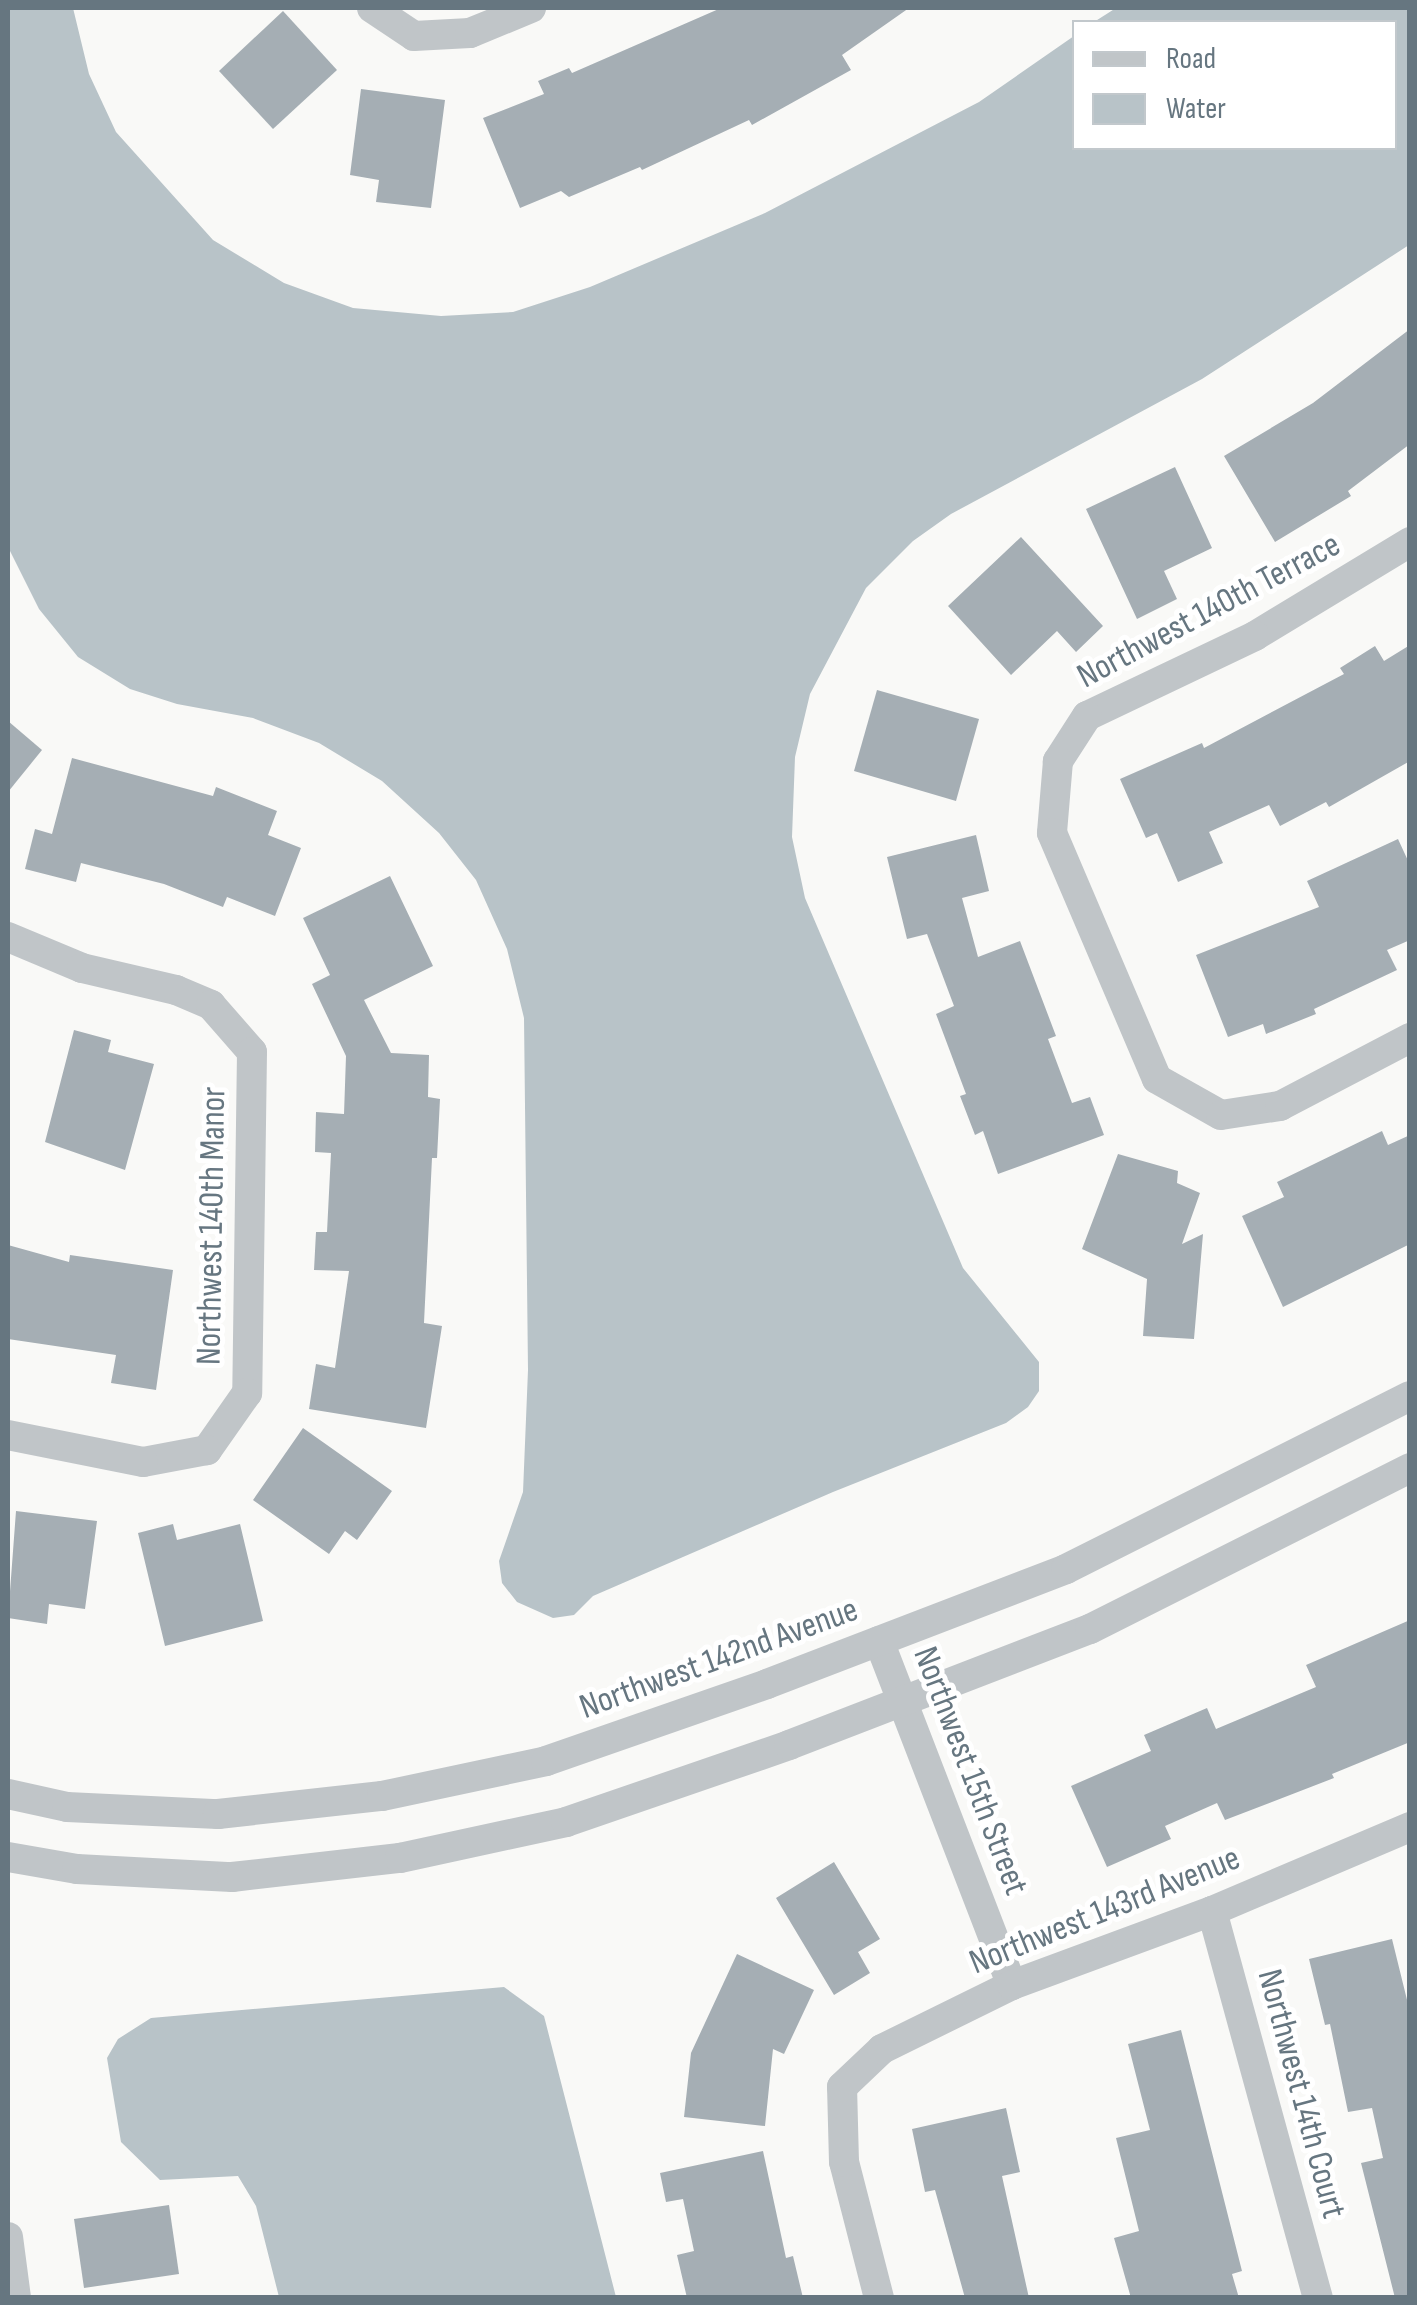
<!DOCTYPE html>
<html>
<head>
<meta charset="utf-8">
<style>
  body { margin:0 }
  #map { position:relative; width:1417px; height:2305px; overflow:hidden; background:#f9f9f7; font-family:"Sofia Sans Condensed",sans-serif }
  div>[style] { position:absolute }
  .water>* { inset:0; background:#b8c3c8 }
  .building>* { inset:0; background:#a5aeb4 }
  .street>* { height:30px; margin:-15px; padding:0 15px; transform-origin:15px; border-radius:15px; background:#c0c5c8 }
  span { translate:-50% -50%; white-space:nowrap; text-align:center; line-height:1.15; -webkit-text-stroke:10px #fff; paint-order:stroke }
  .street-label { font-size:35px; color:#667680 }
  .frame { position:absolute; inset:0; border:10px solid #667680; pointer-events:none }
  .legend { position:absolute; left:1072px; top:20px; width:325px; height:130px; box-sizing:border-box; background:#fff; border:2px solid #c2c8cc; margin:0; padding:12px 18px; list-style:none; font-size:30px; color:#667680 }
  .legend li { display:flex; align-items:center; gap:20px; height:50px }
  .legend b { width:50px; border:2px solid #c2c8cc }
</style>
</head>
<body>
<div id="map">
  <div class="water">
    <i style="clip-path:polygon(8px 8px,73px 8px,89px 74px,116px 132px,213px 240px,284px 283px,353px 308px,441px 316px,513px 312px,590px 287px,765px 213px,979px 102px,1074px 36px,1074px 148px,1394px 148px,1394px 22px,1094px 22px,1116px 8px,1409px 8px,1409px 245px,1202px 379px,951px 514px,913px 541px,866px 588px,810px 694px,795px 757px,792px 837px,805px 898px,963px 1268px,1039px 1362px,1039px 1391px,1028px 1407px,1006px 1423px,833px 1492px,593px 1596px,574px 1615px,553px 1618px,517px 1602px,502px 1583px,499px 1561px,523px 1492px,528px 1370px,524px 1018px,507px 949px,476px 880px,439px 833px,382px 781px,319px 743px,253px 718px,177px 704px,130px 689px,78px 657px,39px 609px,8px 547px)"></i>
    <i style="clip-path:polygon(504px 1987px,544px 2016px,616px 2297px,279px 2297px,256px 2206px,238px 2176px,160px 2180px,121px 2142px,107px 2058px,118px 2039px,151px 2018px)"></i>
  </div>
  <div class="building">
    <i style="clip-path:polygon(721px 8px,909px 8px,842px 55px,851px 70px,752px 125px,749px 120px,642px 170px,640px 167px,569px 197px,561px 191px,520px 208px,483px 118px,544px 94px,538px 81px,569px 68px,572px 73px)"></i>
    <i style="clip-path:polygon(283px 11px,337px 70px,273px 129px,219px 71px)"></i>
    <i style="clip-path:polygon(361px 89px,445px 100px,431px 208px,376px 202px,379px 180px,350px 175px)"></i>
    <i style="clip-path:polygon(1410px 329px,1410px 444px,1348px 491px,1351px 496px,1275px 542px,1224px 456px,1313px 403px)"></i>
    <i style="clip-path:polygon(1175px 467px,1212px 548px,1164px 571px,1177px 599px,1137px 619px,1086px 509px)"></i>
    <i style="clip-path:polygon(1021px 537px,1103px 626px,1076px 652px,1057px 631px,1011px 675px,948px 606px)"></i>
    <i style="clip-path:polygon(1410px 645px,1410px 761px,1329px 807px,1326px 802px,1280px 826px,1269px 805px,1209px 832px,1223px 863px,1178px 882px,1157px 833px,1146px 838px,1120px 779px,1202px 743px,1204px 748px,1344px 674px,1340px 668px,1375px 646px,1384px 661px)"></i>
    <i style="clip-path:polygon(877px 690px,979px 719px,956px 801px,854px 771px)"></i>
    <i style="clip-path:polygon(8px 721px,42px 750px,8px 792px)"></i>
    <i style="clip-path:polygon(72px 758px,213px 796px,216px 787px,277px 811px,268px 835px,301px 848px,275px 916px,227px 897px,223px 907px,164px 884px,81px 863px,76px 882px,25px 869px,35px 829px,52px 834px)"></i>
    <i style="clip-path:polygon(976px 835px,989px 891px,962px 898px,978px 957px,1020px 941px,1056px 1036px,1048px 1039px,1072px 1103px,1090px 1097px,1104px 1135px,998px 1174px,983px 1131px,975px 1135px,960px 1096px,966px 1094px,936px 1014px,954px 1006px,927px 934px,907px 939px,887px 857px)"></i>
    <i style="clip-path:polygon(1398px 839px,1410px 865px,1410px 940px,1387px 950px,1397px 970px,1314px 1009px,1316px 1014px,1266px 1034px,1263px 1024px,1228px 1037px,1196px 955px,1319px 907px,1307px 881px)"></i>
    <i style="clip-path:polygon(390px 876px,433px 966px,364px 1000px,391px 1053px,429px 1055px,428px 1097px,440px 1099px,437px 1158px,432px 1158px,424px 1323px,442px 1326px,426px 1428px,309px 1409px,316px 1364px,335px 1368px,349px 1271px,314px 1270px,316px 1232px,327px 1232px,331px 1153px,315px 1152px,316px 1112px,344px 1114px,346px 1056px,312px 984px,330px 975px,303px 918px)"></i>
    <i style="clip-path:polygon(74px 1030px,111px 1040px,108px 1052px,154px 1064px,125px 1170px,45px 1142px)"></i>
    <i style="clip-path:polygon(1382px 1131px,1388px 1145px,1410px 1135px,1410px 1244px,1283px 1307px,1242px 1216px,1284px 1197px,1277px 1182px)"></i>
    <i style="clip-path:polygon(1118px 1154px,1178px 1171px,1177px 1183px,1200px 1193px,1182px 1244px,1203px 1234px,1194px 1339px,1143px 1336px,1147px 1279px,1082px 1249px)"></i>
    <i style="clip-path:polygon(8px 1245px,69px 1262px,70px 1255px,173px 1270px,156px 1390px,111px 1383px,116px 1355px,8px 1339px)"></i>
    <i style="clip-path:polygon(303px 1428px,392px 1491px,357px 1540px,345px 1531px,329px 1554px,253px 1500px)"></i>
    <i style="clip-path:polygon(16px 1511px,97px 1521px,85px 1609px,49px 1604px,47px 1624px,8px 1618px)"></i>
    <i style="clip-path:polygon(173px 1524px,177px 1540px,240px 1524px,263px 1621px,165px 1646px,138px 1533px)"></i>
    <i style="clip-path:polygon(1410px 1620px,1410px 1742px,1332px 1774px,1334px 1778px,1225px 1820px,1217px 1803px,1165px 1826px,1171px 1839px,1107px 1867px,1071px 1786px,1151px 1751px,1144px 1735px,1207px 1708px,1216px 1729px,1316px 1687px,1306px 1665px)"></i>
    <i style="clip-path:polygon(834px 1862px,880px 1939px,858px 1952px,870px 1973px,834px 1995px,776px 1898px)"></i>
    <i style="clip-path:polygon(1392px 1939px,1410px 2012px,1410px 2298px,1395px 2298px,1361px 2163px,1383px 2158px,1372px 2108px,1348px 2112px,1330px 2024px,1325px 2025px,1309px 1959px)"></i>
    <i style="clip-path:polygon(737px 1954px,814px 1990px,784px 2054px,773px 2049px,765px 2126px,684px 2117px,691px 2053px)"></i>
    <i style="clip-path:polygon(1181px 2030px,1242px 2271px,1232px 2274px,1239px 2298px,1131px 2298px,1114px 2238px,1139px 2231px,1116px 2138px,1150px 2130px,1128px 2044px)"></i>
    <i style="clip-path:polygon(1006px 2108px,1020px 2172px,1002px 2176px,1029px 2298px,965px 2298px,935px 2190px,925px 2192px,912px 2129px)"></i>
    <i style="clip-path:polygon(763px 2151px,786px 2258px,793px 2256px,803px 2298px,687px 2298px,677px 2255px,694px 2251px,683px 2199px,666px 2202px,660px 2173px)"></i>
    <i style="clip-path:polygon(169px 2205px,179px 2274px,84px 2288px,74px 2219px)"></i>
  </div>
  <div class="street">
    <i style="left:372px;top:8px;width:50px;rotate:33.7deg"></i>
    <i style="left:414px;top:36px;width:56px;rotate:-3.1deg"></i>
    <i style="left:470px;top:33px;width:66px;rotate:-22.3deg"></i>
    <i style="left:1410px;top:542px;width:181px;rotate:148.8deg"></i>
    <i style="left:1255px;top:636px;width:186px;rotate:154.5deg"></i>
    <i style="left:1087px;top:716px;width:54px;rotate:122.8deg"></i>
    <i style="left:1058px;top:761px;width:72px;rotate:94.8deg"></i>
    <i style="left:1052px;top:833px;width:267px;rotate:66.9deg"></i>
    <i style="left:1157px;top:1079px;width:73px;rotate:29.4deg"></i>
    <i style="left:1221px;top:1115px;width:60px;rotate:-8.7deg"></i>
    <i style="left:1280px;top:1106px;width:147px;rotate:-27.6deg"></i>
    <i style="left:8px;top:937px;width:80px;rotate:22.7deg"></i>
    <i style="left:82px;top:968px;width:97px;rotate:13.2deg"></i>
    <i style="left:176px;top:990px;width:38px;rotate:23deg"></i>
    <i style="left:211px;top:1005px;width:62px;rotate:48.9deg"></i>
    <i style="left:252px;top:1052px;width:341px;rotate:90.8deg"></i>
    <i style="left:247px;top:1393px;width:70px;rotate:125.1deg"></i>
    <i style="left:207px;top:1450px;width:65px;rotate:169.4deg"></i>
    <i style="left:143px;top:1462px;width:138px;rotate:-168.7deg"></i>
    <i style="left:879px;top:1641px;width:369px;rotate:68.9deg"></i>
    <i style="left:8px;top:1794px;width:60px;rotate:12.4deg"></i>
    <i style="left:67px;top:1807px;width:151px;rotate:2.7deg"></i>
    <i style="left:218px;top:1814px;width:165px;rotate:-6.3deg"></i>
    <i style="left:382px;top:1796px;width:168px;rotate:-12deg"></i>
    <i style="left:546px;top:1761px;width:234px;rotate:-19.2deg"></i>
    <i style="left:767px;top:1684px;width:320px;rotate:-21deg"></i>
    <i style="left:1066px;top:1569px;width:385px;rotate:-26.7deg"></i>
    <i style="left:8px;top:1857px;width:70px;rotate:9.9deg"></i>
    <i style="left:77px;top:1869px;width:155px;rotate:3deg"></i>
    <i style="left:232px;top:1877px;width:169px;rotate:-6.5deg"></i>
    <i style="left:400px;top:1858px;width:170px;rotate:-12.2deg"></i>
    <i style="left:566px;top:1822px;width:236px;rotate:-19deg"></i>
    <i style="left:789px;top:1745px;width:323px;rotate:-21.1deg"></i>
    <i style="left:1090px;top:1629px;width:358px;rotate:-26.7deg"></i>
    <i style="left:1212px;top:1911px;width:401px;rotate:74.7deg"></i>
    <i style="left:8px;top:2237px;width:62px;rotate:82.5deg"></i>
    <i style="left:879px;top:2298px;width:140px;rotate:-104.4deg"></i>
    <i style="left:844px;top:2162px;width:75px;rotate:-91.5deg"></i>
    <i style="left:842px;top:2087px;width:55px;rotate:-43.5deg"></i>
    <i style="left:882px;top:2049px;width:145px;rotate:-26.2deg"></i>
    <i style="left:1012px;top:1985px;width:213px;rotate:-20.3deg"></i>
    <i style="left:1212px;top:1911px;width:215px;rotate:-23deg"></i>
  </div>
  <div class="street-label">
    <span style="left:1209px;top:611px;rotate:-28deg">Northwest 140th Terrace</span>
    <span style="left:212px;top:1226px;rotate:-89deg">Northwest 140th Manor</span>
    <span style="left:719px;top:1659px;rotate:-20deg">Northwest 142nd Avenue</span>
    <span style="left:970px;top:1771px;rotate:69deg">Northwest 15th Street</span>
    <span style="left:1105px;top:1911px;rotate:-22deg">Northwest 143rd Avenue</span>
    <span style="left:1301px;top:2094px;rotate:75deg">Northwest 14th Court</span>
  </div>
  <div class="frame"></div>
  <ul class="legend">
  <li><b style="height:12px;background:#c0c5c8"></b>Road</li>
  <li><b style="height:28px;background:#b8c3c8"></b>Water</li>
  </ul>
</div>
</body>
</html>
